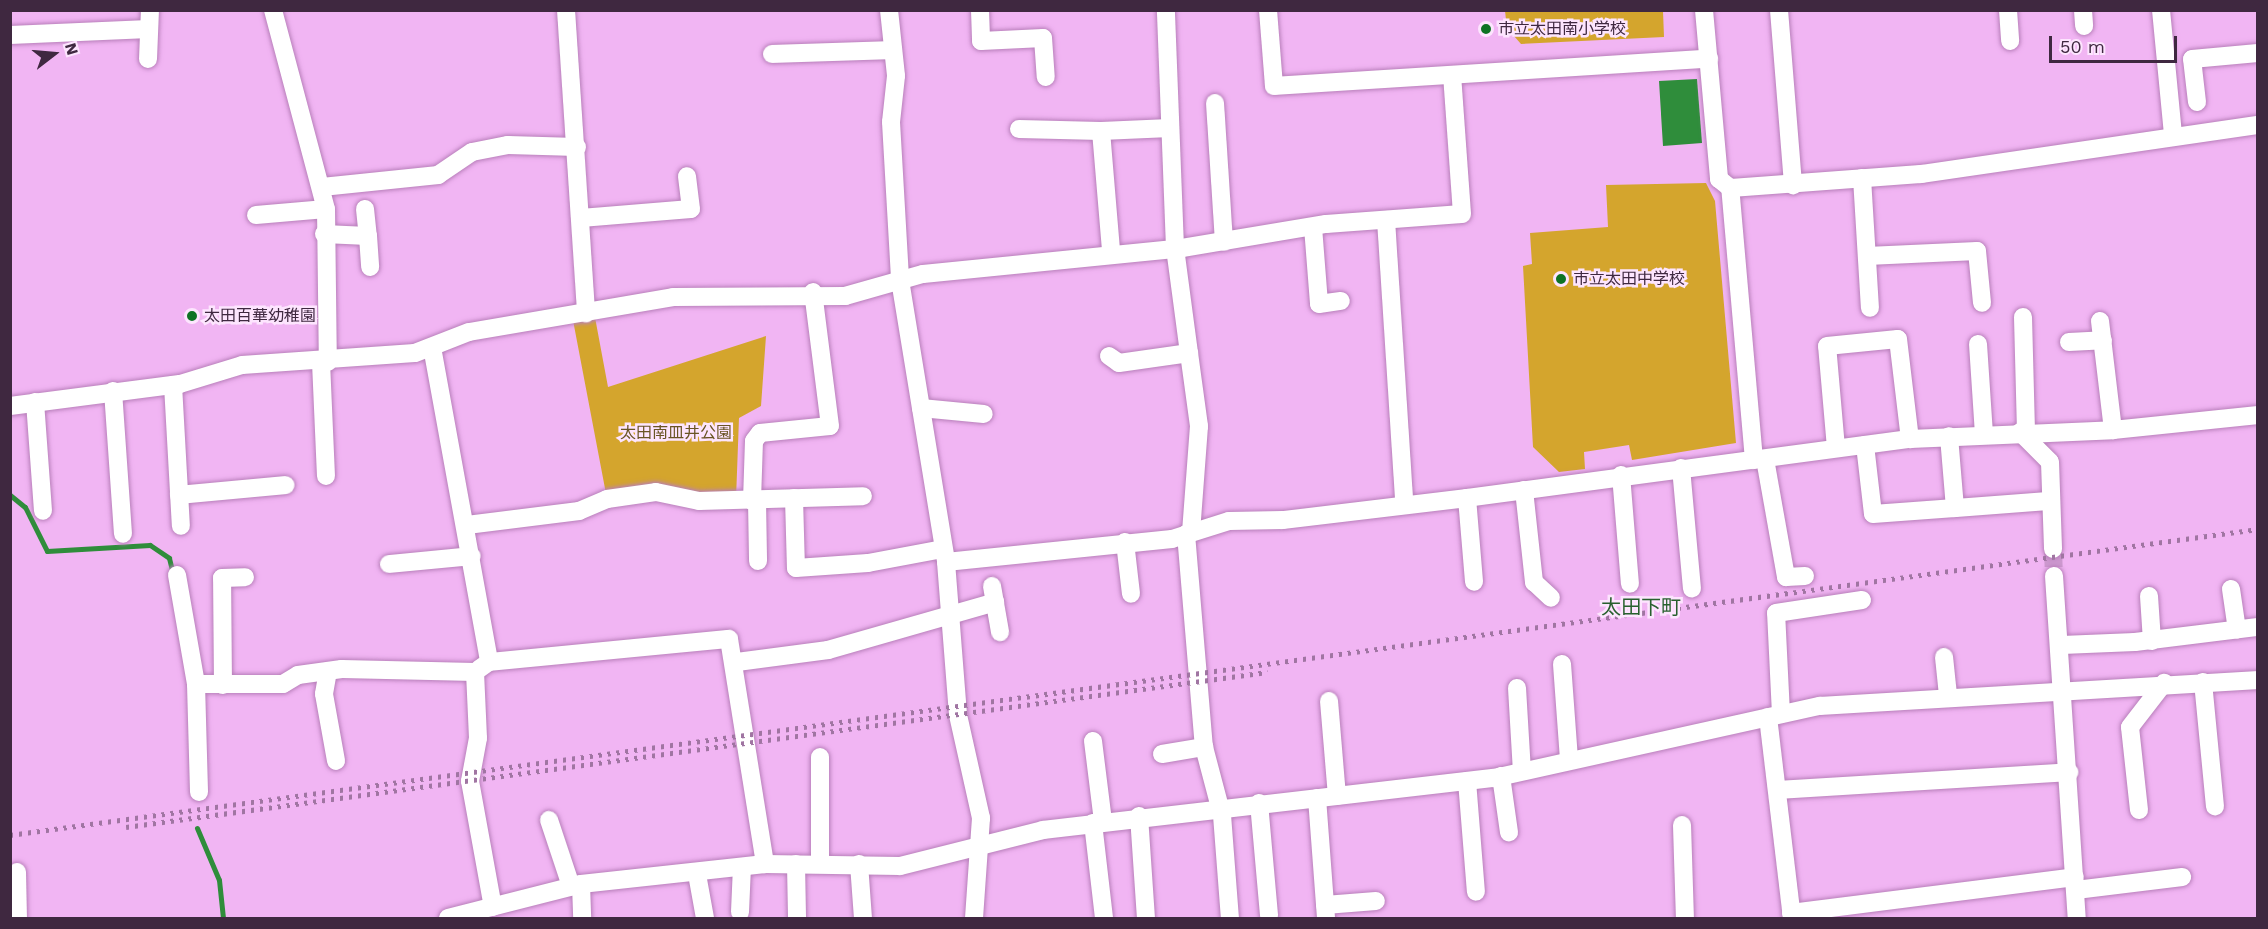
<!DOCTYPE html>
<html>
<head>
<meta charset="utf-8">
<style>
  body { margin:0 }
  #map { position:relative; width:2268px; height:929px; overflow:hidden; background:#f1b5f3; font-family:"Work Sans","Noto Sans JP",sans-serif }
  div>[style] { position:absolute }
  .green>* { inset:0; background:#d4a52d }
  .water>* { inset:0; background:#2f8d3b }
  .stream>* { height:5px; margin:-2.5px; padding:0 2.5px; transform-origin:2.5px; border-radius:2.5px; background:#2f8d3b }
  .minor-tunnel>* { height:18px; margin-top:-9px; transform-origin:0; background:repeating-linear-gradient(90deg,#cd99cf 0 18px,transparent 0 27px) }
  .roads { filter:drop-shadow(0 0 2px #b87fba) drop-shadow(0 0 2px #b87fba) }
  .minor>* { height:18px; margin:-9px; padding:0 9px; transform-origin:9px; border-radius:9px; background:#fff }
  .rail>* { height:4.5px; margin-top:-2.25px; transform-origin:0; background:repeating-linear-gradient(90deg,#a075a2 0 3px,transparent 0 9px) }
  .dots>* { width:16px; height:16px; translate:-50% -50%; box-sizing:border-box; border:3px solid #fde5fe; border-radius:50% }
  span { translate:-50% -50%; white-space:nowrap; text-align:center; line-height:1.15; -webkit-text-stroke:5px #fde5fe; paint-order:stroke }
  .poi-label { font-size:16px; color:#3f2840 }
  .left { translate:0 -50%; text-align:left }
  .park-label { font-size:16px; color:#695424 }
  .quarter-label { font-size:20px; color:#28602e }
  .frame { position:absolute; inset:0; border:12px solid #3f2840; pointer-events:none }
  .north { position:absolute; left:24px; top:24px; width:60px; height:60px; -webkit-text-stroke:4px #fde5fe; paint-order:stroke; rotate:74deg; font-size:16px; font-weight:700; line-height:24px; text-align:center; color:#3f2840 }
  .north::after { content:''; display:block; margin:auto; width:21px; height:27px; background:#3f2840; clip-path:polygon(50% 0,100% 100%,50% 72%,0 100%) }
  .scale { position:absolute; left:2049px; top:36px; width:128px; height:27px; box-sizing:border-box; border:3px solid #3f2840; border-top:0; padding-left:8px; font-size:18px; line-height:21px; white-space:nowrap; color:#3f2840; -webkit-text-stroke:4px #fde5fe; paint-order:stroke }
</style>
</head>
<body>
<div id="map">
  <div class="green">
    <i style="clip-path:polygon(1505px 11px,1663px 11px,1664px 37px,1521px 44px,1507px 28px)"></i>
    <i style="clip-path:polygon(1706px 183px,1715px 201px,1736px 443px,1632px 460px,1629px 445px,1584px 452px,1585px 469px,1559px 472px,1533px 447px,1523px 266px,1532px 264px,1530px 233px,1608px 227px,1606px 185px)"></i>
    <i style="clip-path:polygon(594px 312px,608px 387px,766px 336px,761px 406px,739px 418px,736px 499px,607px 499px,572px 315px)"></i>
  </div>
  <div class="water">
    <i style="clip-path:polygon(1697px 79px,1702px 143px,1663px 146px,1659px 81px)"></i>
  </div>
  <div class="stream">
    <i style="left:10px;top:495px;width:19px;rotate:39deg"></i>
    <i style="left:25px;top:507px;width:49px;rotate:63.4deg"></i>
    <i style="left:47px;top:551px;width:103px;rotate:-3.3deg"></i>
    <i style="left:150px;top:545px;width:23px;rotate:34deg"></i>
    <i style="left:169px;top:558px;width:16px;rotate:76deg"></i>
    <i style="left:197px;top:828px;width:56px;rotate:67.1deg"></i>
    <i style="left:219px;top:880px;width:38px;rotate:84deg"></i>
  </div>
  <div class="minor-tunnel">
    <i style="left:2053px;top:549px;width:27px;rotate:88deg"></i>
  </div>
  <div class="roads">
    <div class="minor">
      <i style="left:273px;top:10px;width:206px;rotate:75.1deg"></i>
      <i style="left:326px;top:209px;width:153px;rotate:89.3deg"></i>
      <i style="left:566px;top:10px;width:304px;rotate:86.2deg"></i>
      <i style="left:889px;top:10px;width:66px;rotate:83.9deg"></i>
      <i style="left:896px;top:76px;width:46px;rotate:96.2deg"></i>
      <i style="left:891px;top:122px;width:158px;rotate:86.7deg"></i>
      <i style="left:900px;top:280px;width:286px;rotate:80.7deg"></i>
      <i style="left:946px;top:562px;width:153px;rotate:85.5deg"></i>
      <i style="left:958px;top:715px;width:106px;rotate:77.4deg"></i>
      <i style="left:981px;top:818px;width:100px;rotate:94deg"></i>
      <i style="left:980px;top:10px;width:31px;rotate:88deg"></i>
      <i style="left:981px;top:41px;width:62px;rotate:-2.8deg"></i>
      <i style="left:1043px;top:38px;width:39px;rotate:86deg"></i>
      <i style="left:1268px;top:10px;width:76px;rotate:85.5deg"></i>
      <i style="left:1274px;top:86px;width:436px;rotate:-3.6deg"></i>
      <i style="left:1704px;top:10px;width:170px;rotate:84.9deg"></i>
      <i style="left:1719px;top:179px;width:14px;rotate:39deg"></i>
      <i style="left:1779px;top:10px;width:176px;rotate:85.4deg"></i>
      <i style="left:2008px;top:10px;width:31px;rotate:86deg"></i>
      <i style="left:2083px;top:10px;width:16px;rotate:86deg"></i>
      <i style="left:2161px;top:10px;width:126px;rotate:84.5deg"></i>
      <i style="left:10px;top:35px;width:139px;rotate:-2.5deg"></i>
      <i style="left:772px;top:54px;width:121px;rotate:-1.9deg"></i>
      <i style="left:148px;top:59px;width:49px;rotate:-87.7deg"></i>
      <i style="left:2197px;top:102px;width:43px;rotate:-96.6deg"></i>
      <i style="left:2192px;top:59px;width:66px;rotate:-5.2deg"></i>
      <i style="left:1215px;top:103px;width:139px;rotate:86.3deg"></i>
      <i style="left:1019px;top:129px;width:82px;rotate:1.4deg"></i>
      <i style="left:1101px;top:131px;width:120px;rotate:85.2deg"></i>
      <i style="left:1101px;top:131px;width:69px;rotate:-2.5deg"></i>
      <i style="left:1862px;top:178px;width:130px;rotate:86.5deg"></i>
      <i style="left:322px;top:187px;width:117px;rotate:-5.9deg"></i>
      <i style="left:438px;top:175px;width:41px;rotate:-34.1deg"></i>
      <i style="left:472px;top:152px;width:37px;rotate:-11deg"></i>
      <i style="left:508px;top:145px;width:69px;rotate:1.7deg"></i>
      <i style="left:365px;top:209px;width:27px;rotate:84deg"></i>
      <i style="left:256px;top:215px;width:70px;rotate:-4.9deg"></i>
      <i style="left:581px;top:218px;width:110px;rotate:-4.7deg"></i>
      <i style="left:691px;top:209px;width:33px;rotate:-97deg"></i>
      <i style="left:1386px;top:220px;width:283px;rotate:86.3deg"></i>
      <i style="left:1313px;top:227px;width:77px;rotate:85.5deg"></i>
      <i style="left:1319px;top:304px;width:22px;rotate:-8deg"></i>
      <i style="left:324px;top:234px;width:44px;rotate:2.6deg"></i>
      <i style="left:368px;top:236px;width:31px;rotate:86deg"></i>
      <i style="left:1867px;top:256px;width:110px;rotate:-2.6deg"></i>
      <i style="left:1977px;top:251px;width:52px;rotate:84.5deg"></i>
      <i style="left:2023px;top:317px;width:114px;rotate:88.5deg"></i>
      <i style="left:2100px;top:321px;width:110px;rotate:83.2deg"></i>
      <i style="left:2069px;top:342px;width:34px;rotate:-3deg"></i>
      <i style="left:1978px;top:344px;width:90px;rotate:86.2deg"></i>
      <i style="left:432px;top:347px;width:320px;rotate:79.7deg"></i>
      <i style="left:489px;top:662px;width:12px;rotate:145deg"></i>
      <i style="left:1189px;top:353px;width:74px;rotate:82.2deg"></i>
      <i style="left:1199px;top:426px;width:106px;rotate:94.3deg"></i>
      <i style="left:1109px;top:356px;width:12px;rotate:35deg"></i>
      <i style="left:1119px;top:363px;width:71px;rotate:-8.1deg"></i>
      <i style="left:1189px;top:353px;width:106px;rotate:-97.6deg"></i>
      <i style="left:1175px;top:248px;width:238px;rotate:-92.2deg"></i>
      <i style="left:321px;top:362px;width:114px;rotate:87.5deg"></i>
      <i style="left:173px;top:385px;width:141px;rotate:86.8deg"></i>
      <i style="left:113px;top:391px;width:143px;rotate:86deg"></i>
      <i style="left:35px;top:402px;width:109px;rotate:85.8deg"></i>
      <i style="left:10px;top:406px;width:171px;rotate:-7.4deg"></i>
      <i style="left:180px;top:384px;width:65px;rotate:-17deg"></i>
      <i style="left:242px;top:365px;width:173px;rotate:-4deg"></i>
      <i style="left:415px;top:353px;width:58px;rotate:-21.3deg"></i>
      <i style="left:469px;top:332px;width:207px;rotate:-9.7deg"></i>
      <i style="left:673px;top:297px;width:172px;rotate:-0.3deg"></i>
      <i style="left:845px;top:296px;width:81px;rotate:-15.8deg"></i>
      <i style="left:923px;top:274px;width:260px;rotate:-5.7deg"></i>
      <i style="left:1182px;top:248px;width:146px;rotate:-9.5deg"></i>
      <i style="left:1326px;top:224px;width:136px;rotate:-4.2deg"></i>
      <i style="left:1462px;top:214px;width:139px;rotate:-94.1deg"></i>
      <i style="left:921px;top:408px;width:63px;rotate:5.4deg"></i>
      <i style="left:2020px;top:432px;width:42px;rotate:45deg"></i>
      <i style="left:2050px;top:462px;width:87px;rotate:88deg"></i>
      <i style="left:1865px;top:445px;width:69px;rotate:83.4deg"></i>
      <i style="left:1873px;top:514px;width:82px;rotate:-4.2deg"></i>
      <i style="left:1955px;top:508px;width:72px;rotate:-94.8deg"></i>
      <i style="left:1836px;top:448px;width:102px;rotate:-95deg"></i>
      <i style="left:1827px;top:346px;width:71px;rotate:-5.6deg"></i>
      <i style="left:1898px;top:339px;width:101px;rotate:83.2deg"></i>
      <i style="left:1765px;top:459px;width:120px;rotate:79.9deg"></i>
      <i style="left:1786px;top:577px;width:19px;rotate:-3deg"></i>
      <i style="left:1754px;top:460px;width:273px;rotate:-95deg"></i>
      <i style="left:1730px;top:188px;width:192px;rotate:-4.2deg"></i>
      <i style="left:1921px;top:174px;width:341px;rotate:-8.3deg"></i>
      <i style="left:1681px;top:468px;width:121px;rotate:84.8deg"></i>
      <i style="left:1621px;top:475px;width:109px;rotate:85.3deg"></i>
      <i style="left:1524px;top:490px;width:93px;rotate:83.8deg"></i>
      <i style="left:1534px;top:582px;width:23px;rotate:43deg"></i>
      <i style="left:179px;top:495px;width:107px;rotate:-5.3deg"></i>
      <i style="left:794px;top:498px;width:70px;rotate:88.4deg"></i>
      <i style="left:796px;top:568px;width:72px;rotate:-4deg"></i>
      <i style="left:868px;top:563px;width:76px;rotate:-10.6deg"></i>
      <i style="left:1467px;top:498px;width:84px;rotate:85.2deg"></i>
      <i style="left:752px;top:501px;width:60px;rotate:-88.1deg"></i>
      <i style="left:754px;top:441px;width:10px;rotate:-53deg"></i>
      <i style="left:760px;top:433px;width:70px;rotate:-5.7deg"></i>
      <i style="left:830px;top:426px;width:135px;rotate:-97.2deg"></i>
      <i style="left:757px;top:501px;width:60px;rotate:89deg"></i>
      <i style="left:1955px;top:508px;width:94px;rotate:-4.3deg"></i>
      <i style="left:467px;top:525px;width:113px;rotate:-7.1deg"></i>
      <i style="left:579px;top:511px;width:30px;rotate:-23deg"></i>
      <i style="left:607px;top:499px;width:49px;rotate:-8.1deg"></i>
      <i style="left:656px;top:492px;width:44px;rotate:11.8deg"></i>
      <i style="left:699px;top:501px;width:164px;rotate:-1.7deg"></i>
      <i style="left:1186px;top:534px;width:214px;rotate:85.2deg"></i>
      <i style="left:1125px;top:542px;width:52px;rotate:83.4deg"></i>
      <i style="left:946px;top:562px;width:227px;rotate:-5.8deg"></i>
      <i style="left:1172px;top:539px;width:60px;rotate:-17.5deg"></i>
      <i style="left:1229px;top:521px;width:54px;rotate:-1.1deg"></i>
      <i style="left:1283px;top:520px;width:185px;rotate:-6.8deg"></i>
      <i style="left:1467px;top:498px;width:447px;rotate:-7.6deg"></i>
      <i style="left:1910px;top:439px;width:203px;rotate:-2.5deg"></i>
      <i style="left:2113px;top:430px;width:146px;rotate:-5.9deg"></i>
      <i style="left:389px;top:564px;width:83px;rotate:-5.5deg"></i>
      <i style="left:177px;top:575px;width:111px;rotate:80.1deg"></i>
      <i style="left:196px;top:684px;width:108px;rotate:88.4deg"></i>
      <i style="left:2054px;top:576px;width:343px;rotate:86.2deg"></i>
      <i style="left:992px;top:586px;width:47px;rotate:80.1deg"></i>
      <i style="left:2231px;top:589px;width:41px;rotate:81.7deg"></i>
      <i style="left:2149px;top:596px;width:45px;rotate:86.2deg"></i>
      <i style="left:2062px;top:645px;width:73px;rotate:-2.4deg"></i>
      <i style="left:2135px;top:642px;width:124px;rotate:-7deg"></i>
      <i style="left:1944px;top:657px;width:38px;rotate:84deg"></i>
      <i style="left:489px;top:662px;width:241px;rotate:-5.5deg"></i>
      <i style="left:729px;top:639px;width:228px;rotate:80.9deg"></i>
      <i style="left:737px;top:662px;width:92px;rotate:-7.5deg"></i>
      <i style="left:828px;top:650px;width:174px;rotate:-16deg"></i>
      <i style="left:1562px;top:664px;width:95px;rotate:85.8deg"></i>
      <i style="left:328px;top:671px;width:23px;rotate:100deg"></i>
      <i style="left:324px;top:694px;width:68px;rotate:79.8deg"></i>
      <i style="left:2203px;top:682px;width:125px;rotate:84.5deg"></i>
      <i style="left:196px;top:684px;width:87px"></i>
      <i style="left:283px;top:684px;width:17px;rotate:-31deg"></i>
      <i style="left:298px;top:675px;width:44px;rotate:-7.8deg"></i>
      <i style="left:342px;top:669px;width:133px;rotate:1.3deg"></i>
      <i style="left:475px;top:672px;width:66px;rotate:87.4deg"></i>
      <i style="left:478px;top:738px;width:44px;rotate:100.5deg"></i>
      <i style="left:470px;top:781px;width:128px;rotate:79.7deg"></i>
      <i style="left:223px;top:685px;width:107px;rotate:-90.5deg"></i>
      <i style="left:222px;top:578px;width:23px;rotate:-2deg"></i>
      <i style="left:1517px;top:688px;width:83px;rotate:86.6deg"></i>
      <i style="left:1329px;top:701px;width:95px;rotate:85.2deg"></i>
      <i style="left:1781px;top:714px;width:101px;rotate:-92.8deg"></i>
      <i style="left:1776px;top:613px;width:87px;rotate:-8.6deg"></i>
      <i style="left:1768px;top:717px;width:202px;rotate:83.2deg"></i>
      <i style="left:1093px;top:741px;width:81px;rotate:82.9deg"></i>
      <i style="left:1162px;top:754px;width:43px;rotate:-9.5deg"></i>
      <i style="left:1204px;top:747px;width:70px;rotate:75.2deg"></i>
      <i style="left:1222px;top:815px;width:103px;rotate:85.6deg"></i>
      <i style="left:1501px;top:776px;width:57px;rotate:81.9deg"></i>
      <i style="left:1467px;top:781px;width:111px;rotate:85.4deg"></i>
      <i style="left:1778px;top:790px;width:292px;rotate:-3.5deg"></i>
      <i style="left:1317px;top:798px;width:120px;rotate:85.7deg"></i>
      <i style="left:1259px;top:803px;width:113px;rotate:84.9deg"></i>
      <i style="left:2139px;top:810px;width:83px;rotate:-96.2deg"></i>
      <i style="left:2130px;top:727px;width:56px;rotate:-52.3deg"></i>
      <i style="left:1139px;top:816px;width:102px;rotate:86.1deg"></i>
      <i style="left:549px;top:820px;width:70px;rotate:71.6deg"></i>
      <i style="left:1093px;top:823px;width:96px;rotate:83.4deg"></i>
      <i style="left:1682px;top:825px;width:93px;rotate:88.2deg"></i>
      <i style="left:820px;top:862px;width:105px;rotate:-90deg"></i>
      <i style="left:796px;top:864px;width:54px;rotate:88.9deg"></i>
      <i style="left:859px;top:864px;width:54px;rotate:85.8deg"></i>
      <i style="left:17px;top:872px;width:46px;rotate:88.8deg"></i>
      <i style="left:697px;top:874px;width:45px;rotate:79.7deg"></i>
      <i style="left:581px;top:884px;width:34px;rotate:88deg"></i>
      <i style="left:2076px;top:890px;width:107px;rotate:-7deg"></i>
      <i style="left:1325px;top:905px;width:51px;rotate:-4.5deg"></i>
      <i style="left:740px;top:912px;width:45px;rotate:-87.5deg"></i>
      <i style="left:1791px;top:913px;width:286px;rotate:-7.2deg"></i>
      <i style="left:448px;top:918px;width:137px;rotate:-14.3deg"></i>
      <i style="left:581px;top:884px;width:185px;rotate:-6.2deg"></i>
      <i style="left:765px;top:864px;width:135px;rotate:0.8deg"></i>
      <i style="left:900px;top:866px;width:147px;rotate:-14.1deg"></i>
      <i style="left:1043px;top:830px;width:454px;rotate:-6.6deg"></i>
      <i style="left:1494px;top:778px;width:334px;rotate:-12.5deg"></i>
      <i style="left:1820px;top:706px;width:439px;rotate:-3.4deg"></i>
    </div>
  </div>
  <div class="rail">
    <i style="left:126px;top:827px;width:1152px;rotate:-7.73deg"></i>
    <i style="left:10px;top:835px;width:2269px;rotate:-7.75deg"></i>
  </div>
  <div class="dots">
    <i style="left:1486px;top:29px;background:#0e7324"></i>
    <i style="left:1561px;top:279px;background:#0e7324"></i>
    <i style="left:192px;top:316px;background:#0e7324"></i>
  </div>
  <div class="poi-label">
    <span class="left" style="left:1498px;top:29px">市立太田南小学校</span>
    <span class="left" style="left:1573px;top:279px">市立太田中学校</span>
    <span class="left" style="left:204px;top:316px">太田百華幼稚園</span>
  </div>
  <div class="park-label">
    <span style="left:676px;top:433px">太田南皿井公園</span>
  </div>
  <div class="quarter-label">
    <span style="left:1641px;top:607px">太田下町</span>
  </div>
  <div class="frame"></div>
  <div class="north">N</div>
  <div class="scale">50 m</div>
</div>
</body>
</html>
